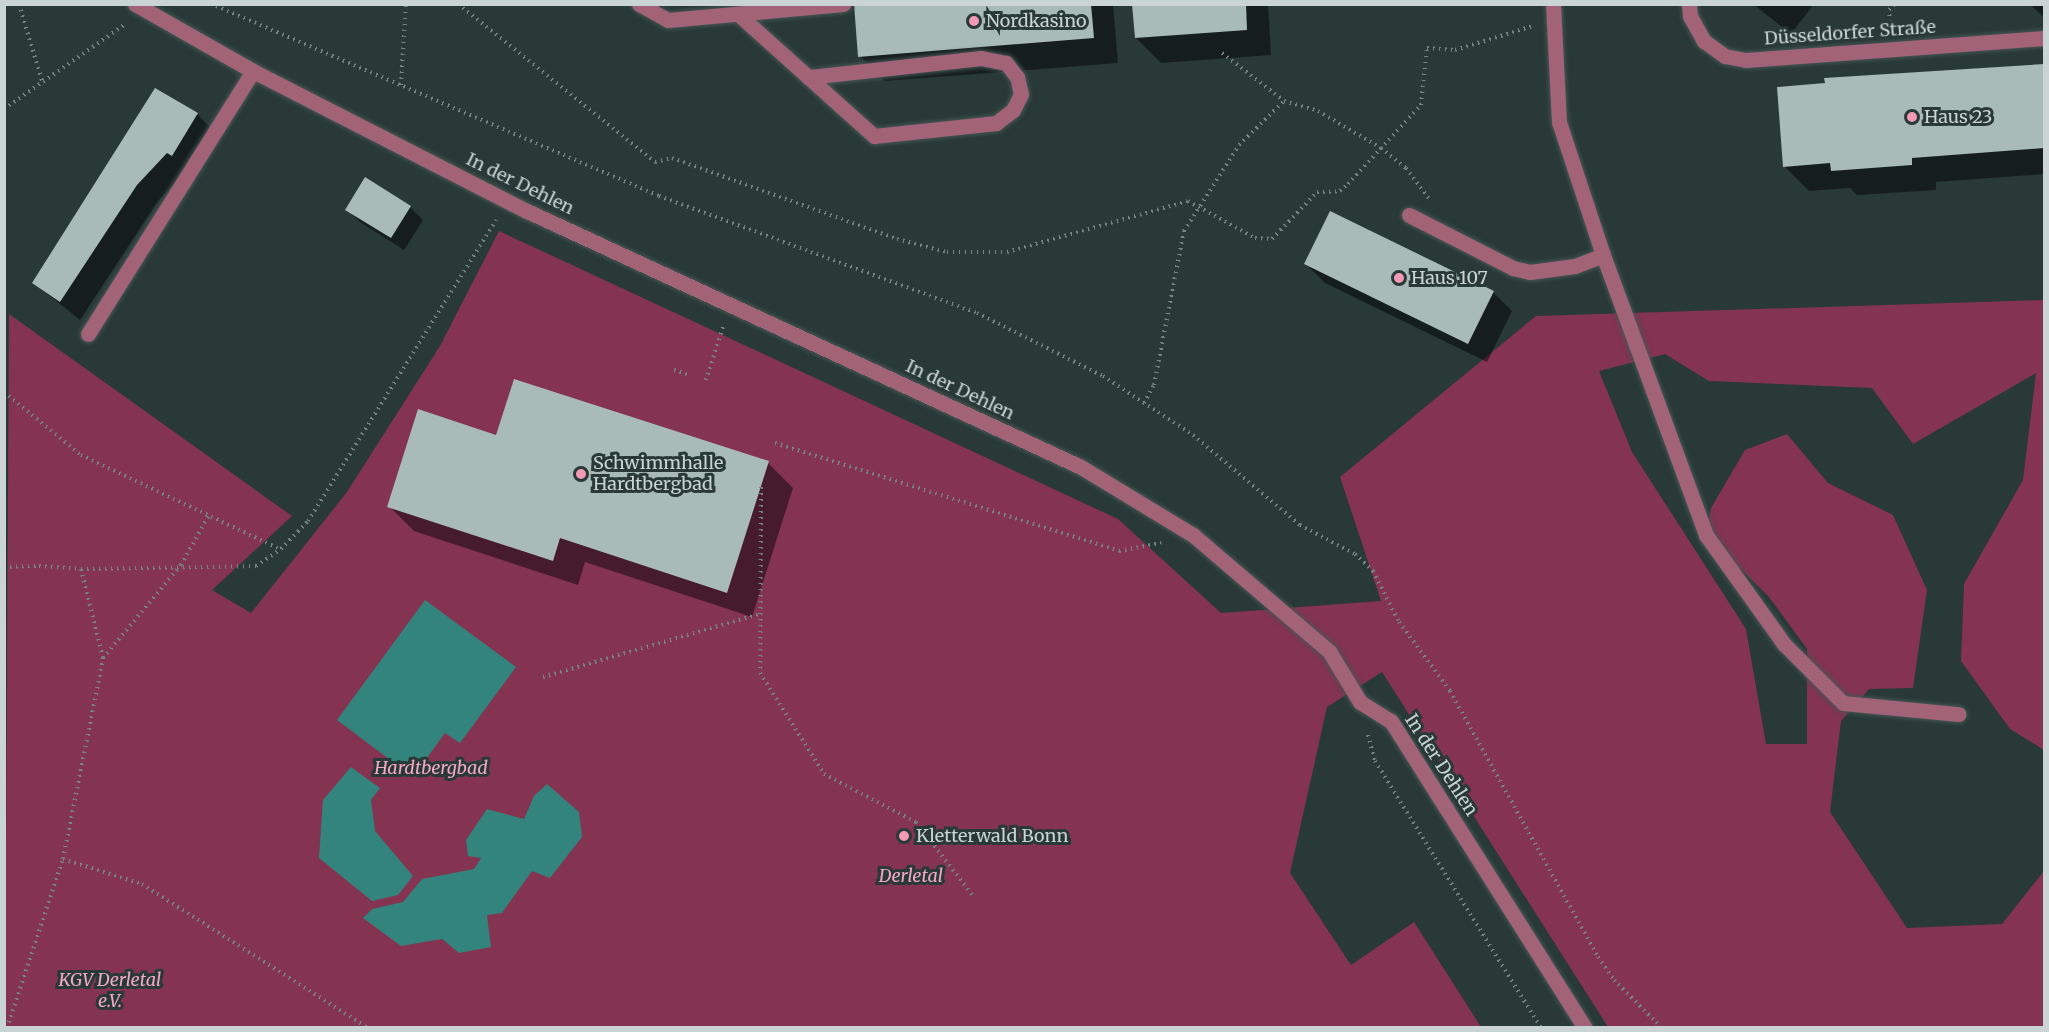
<!DOCTYPE html>
<html>
<head>
<meta charset="utf-8">
<style>
  body { margin:0 }
  #map { position:relative; width:2049px; height:1032px; overflow:hidden; background:#283937; font-family:Merriweather,serif }
  div>[style] { position:absolute }
  .green>* { inset:0; background:#843351 }
  .water>* { inset:0; background:#34847e }
  .shadow>* { inset:0; background:#0007 }
  .building>* { inset:0; background:#a8bbb9 }
  .path>* { height:4px; margin-top:-2px; transform-origin:0; background:repeating-linear-gradient(90deg,#778483 0 1.5px,transparent 0 6px) }
  .roads { filter:drop-shadow(0 0 2px #455553) drop-shadow(0 0 2px #455553) }
  .minor>* { height:15px; margin:-7.5px; padding:0 7.5px; transform-origin:7.5px; border-radius:7.5px; background:#a26377 }
  .path-bridge>* { height:4px; margin-top:-2px; transform-origin:0; background:repeating-linear-gradient(90deg,#778483 0 1.5px,transparent 0 6px) }
  .dots>* { width:16px; height:16px; translate:-50% -50%; box-sizing:border-box; border:3px solid #283937; border-radius:50% }
  span { translate:-50% -50%; white-space:nowrap; text-align:center; line-height:1.15; -webkit-text-stroke:6px #283937; paint-order:stroke }
  .poi-label { font-size:18px; color:#cad4d3 }
  .left { translate:0 -50%; text-align:left }
  .street-label { font-size:18px; color:#cad4d3 }
  .park-label { font-size:18px; color:#f6a8c0; font-style:italic }
  .frame { position:absolute; inset:0; border:6px solid #cad4d3; pointer-events:none }
</style>
</head>
<body>
<div id="map">
  <div class="green">
    <i style="clip-path:polygon(499px 231px,1118px 519px,1221px 613px,1381px 601px,1340px 477px,1536px 316px,2044px 300px,2044px 750px,2010px 729px,1961px 661px,1964px 584px,2023px 480px,2036px 373px,1913px 444px,1872px 388px,1709px 381px,1665px 354px,1599px 371px,1632px 452px,1746px 629px,1766px 744px,1807px 744px,1807px 649px,1769px 597px,1706px 535px,1711px 508px,1745px 450px,1787px 434px,1828px 483px,1893px 515px,1927px 590px,1913px 688px,1869px 689px,1841px 721px,1830px 812px,1907px 928px,2002px 924px,2044px 871px,2044px 1027px,1608px 1027px,1382px 672px,1327px 707px,1290px 873px,1351px 965px,1414px 922px,1481px 1027px,5px 1028px,9px 314px,292px 516px,212px 590px,251px 613px,347px 492px,440px 346px)"></i>
  </div>
  <div class="water">
    <i style="clip-path:polygon(425px 600px,516px 667px,460px 743px,445px 733px,413px 777px,337px 720px)"></i>
    <i style="clip-path:polygon(351px 767px,380px 788px,371px 800px,375px 831px,413px 876px,398px 895px,372px 901px,319px 858px,323px 800px)"></i>
    <i style="clip-path:polygon(547px 784px,579px 812px,582px 837px,550px 878px,532px 871px,502px 913px,487px 915px,491px 947px,459px 953px,442px 939px,401px 946px,363px 918px,372px 909px,403px 902px,422px 879px,474px 869px,481px 858px,468px 856px,466px 840px,487px 809px,524px 819px,534px 796px)"></i>
  </div>
  <div class="shadow">
    <i style="clip-path:polygon(856px 4px,1113px 4px,1118px 63px,885px 81px,860px 56px)"></i>
    <i style="clip-path:polygon(1133px 4px,1268px 4px,1271px 55px,1161px 63px,1136px 38px)"></i>
    <i style="clip-path:polygon(1753px 4px,1814px 4px,1791px 34px)"></i>
    <i style="clip-path:polygon(2029px 4px,2044px 4px,2044px 17px)"></i>
    <i style="clip-path:polygon(2044px 65px,2044px 174px,1936px 182px,1936px 190px,1857px 195px,1850px 188px,1809px 191px,1784px 166px,1826px 79px)"></i>
    <i style="clip-path:polygon(197px 114px,216px 133px,156px 204px,80px 320px,34px 283px)"></i>
    <i style="clip-path:polygon(410px 207px,423px 220px,404px 250px,360px 222px,347px 209px)"></i>
    <i style="clip-path:polygon(1306px 264px,1493px 292px,1512px 311px,1487px 362px,1325px 283px)"></i>
    <i style="clip-path:polygon(497px 437px,768px 463px,793px 488px,752px 617px,585px 562px,578px 585px,414px 531px,389px 506px)"></i>
  </div>
  <div class="building">
    <i style="clip-path:polygon(854px 4px,1091px 4px,1094px 38px,858px 57px)"></i>
    <i style="clip-path:polygon(1132px 4px,1246px 4px,1247px 30px,1135px 38px)"></i>
    <i style="clip-path:polygon(2044px 64px,2044px 148px,1912px 158px,1912px 165px,1831px 171px,1830px 163px,1783px 167px,1777px 87px,1825px 83px,1824px 78px)"></i>
    <i style="clip-path:polygon(155px 88px,198px 113px,172px 156px,167px 153px,137px 185px,60px 302px,32px 283px)"></i>
    <i style="clip-path:polygon(365px 177px,411px 206px,391px 238px,345px 210px)"></i>
    <i style="clip-path:polygon(1330px 211px,1494px 291px,1468px 344px,1304px 264px)"></i>
    <i style="clip-path:polygon(514px 379px,769px 461px,727px 593px,560px 538px,553px 561px,387px 507px,418px 409px,496px 435px)"></i>
  </div>
  <div class="path">
    <i style="left:19px;top:4px;width:84px;rotate:73.3deg"></i>
    <i style="left:458px;top:4px;width:253px;rotate:38.7deg"></i>
    <i style="left:655px;top:162px;width:17px;rotate:-13deg"></i>
    <i style="left:672px;top:158px;width:239px;rotate:19.8deg"></i>
    <i style="left:897px;top:239px;width:52px;rotate:14.6deg"></i>
    <i style="left:947px;top:252px;width:60px"></i>
    <i style="left:1007px;top:252px;width:188px;rotate:-15.7deg"></i>
    <i style="left:1188px;top:201px;width:77px;rotate:28.9deg"></i>
    <i style="left:1255px;top:238px;width:17px;rotate:3deg"></i>
    <i style="left:1272px;top:239px;width:65px;rotate:-46.2deg"></i>
    <i style="left:1317px;top:192px;width:23px;rotate:-2deg"></i>
    <i style="left:1340px;top:191px;width:11px;rotate:-41deg"></i>
    <i style="left:1348px;top:184px;width:108px;rotate:-47.3deg"></i>
    <i style="left:1421px;top:105px;width:57px;rotate:-84deg"></i>
    <i style="left:1427px;top:48px;width:28px;rotate:4deg"></i>
    <i style="left:1455px;top:50px;width:82px;rotate:-17.1deg"></i>
    <i style="left:216px;top:6px;width:482px;rotate:23.2deg"></i>
    <i style="left:659px;top:196px;width:339px;rotate:20.2deg"></i>
    <i style="left:977px;top:313px;width:141px;rotate:26.6deg"></i>
    <i style="left:1103px;top:376px;width:108px;rotate:33.2deg"></i>
    <i style="left:1193px;top:435px;width:140px;rotate:40.1deg"></i>
    <i style="left:1300px;top:525px;width:62px;rotate:27.8deg"></i>
    <i style="left:1355px;top:554px;width:25px;rotate:43deg"></i>
    <i style="left:1373px;top:571px;width:57px;rotate:63deg"></i>
    <i style="left:1399px;top:622px;width:86px;rotate:53.5deg"></i>
    <i style="left:1450px;top:691px;width:304px;rotate:60.9deg"></i>
    <i style="left:1598px;top:957px;width:28px;rotate:55deg"></i>
    <i style="left:1614px;top:980px;width:68px;rotate:45deg"></i>
    <i style="left:1890px;top:28px;width:18px;rotate:-93deg"></i>
    <i style="left:1889px;top:10px;width:8px;rotate:-45deg"></i>
    <i style="left:1222px;top:53px;width:78px;rotate:37.7deg"></i>
    <i style="left:1284px;top:101px;width:35px;rotate:16deg"></i>
    <i style="left:1318px;top:111px;width:73px;rotate:30.4deg"></i>
    <i style="left:1381px;top:148px;width:32px;rotate:39deg"></i>
    <i style="left:1406px;top:168px;width:38px;rotate:53deg"></i>
    <i style="left:401px;top:85px;width:81px;rotate:-86.5deg"></i>
    <i style="left:4px;top:109px;width:146px;rotate:-35deg"></i>
    <i style="left:674px;top:370px;width:16px;rotate:18deg"></i>
    <i style="left:706px;top:380px;width:56px;rotate:-72.2deg"></i>
    <i style="left:4px;top:392px;width:99px;rotate:39.3deg"></i>
    <i style="left:81px;top:455px;width:220px;rotate:25.3deg"></i>
    <i style="left:1144px;top:403px;width:21px;rotate:-61deg"></i>
    <i style="left:1154px;top:385px;width:157px;rotate:-79deg"></i>
    <i style="left:1184px;top:231px;width:102px;rotate:-57.4deg"></i>
    <i style="left:1239px;top:145px;width:63px;rotate:-44.4deg"></i>
    <i style="left:775px;top:443px;width:361px;rotate:17.4deg"></i>
    <i style="left:1119px;top:551px;width:43px;rotate:-10.8deg"></i>
    <i style="left:761px;top:487px;width:186px;rotate:90.3deg"></i>
    <i style="left:760px;top:673px;width:120px;rotate:57.6deg"></i>
    <i style="left:824px;top:774px;width:104px;rotate:27.6deg"></i>
    <i style="left:916px;top:822px;width:95px;rotate:52.3deg"></i>
    <i style="left:4px;top:490px;width:151px;rotate:90deg"></i>
    <i style="left:39px;top:566px;width:42px;rotate:4.1deg"></i>
    <i style="left:81px;top:569px;width:175px;rotate:-1deg"></i>
    <i style="left:256px;top:566px;width:30px;rotate:-34deg"></i>
    <i style="left:281px;top:549px;width:39px;rotate:-46deg"></i>
    <i style="left:308px;top:521px;width:355px;rotate:-58deg"></i>
    <i style="left:81px;top:569px;width:92px;rotate:76.1deg"></i>
    <i style="left:543px;top:677px;width:226px;rotate:-16.2deg"></i>
    <i style="left:1368px;top:735px;width:27px;rotate:75deg"></i>
    <i style="left:1375px;top:761px;width:314px;rotate:58.1deg"></i>
    <i style="left:63px;top:859px;width:83px;rotate:17.6deg"></i>
    <i style="left:142px;top:884px;width:268px;rotate:32.5deg"></i>
    <i style="left:7px;top:1028px;width:178px;rotate:-71.7deg"></i>
    <i style="left:63px;top:859px;width:205px;rotate:-78.7deg"></i>
    <i style="left:103px;top:658px;width:121px;rotate:-50deg"></i>
    <i style="left:181px;top:565px;width:57px;rotate:-60.8deg"></i>
  </div>
  <div class="roads">
    <div class="minor">
      <i style="left:135px;top:4px;width:136px;rotate:29.6deg"></i>
      <i style="left:253px;top:71px;width:308px;rotate:27.1deg"></i>
      <i style="left:527px;top:211px;width:610px;rotate:24.8deg"></i>
      <i style="left:1081px;top:467px;width:131px;rotate:31.3deg"></i>
      <i style="left:1193px;top:535px;width:179px;rotate:40.5deg"></i>
      <i style="left:1329px;top:651px;width:60px;rotate:58.7deg"></i>
      <i style="left:1360px;top:702px;width:36px;rotate:32deg"></i>
      <i style="left:1391px;top:721px;width:363px;rotate:57.7deg"></i>
      <i style="left:639px;top:4px;width:33px;rotate:29deg"></i>
      <i style="left:668px;top:20px;width:176px;rotate:-5.2deg"></i>
      <i style="left:1553px;top:4px;width:118px;rotate:87.1deg"></i>
      <i style="left:1559px;top:122px;width:140px;rotate:71.7deg"></i>
      <i style="left:1603px;top:255px;width:298px;rotate:69.8deg"></i>
      <i style="left:1706px;top:535px;width:134px;rotate:54.4deg"></i>
      <i style="left:1784px;top:644px;width:83px;rotate:45deg"></i>
      <i style="left:1843px;top:703px;width:116px;rotate:5.5deg"></i>
      <i style="left:1689px;top:4px;width:12px;rotate:85deg"></i>
      <i style="left:1690px;top:16px;width:29px;rotate:61deg"></i>
      <i style="left:1704px;top:41px;width:26px;rotate:36deg"></i>
      <i style="left:1725px;top:56px;width:21px;rotate:11deg"></i>
      <i style="left:1746px;top:60px;width:299px;rotate:-4.2deg"></i>
      <i style="left:738px;top:14px;width:183px;rotate:41.9deg"></i>
      <i style="left:874px;top:136px;width:123px;rotate:-6.1deg"></i>
      <i style="left:996px;top:123px;width:21px;rotate:-37deg"></i>
      <i style="left:1013px;top:110px;width:18px;rotate:-63deg"></i>
      <i style="left:1021px;top:94px;width:17px;rotate:-103deg"></i>
      <i style="left:1017px;top:77px;width:18px;rotate:-128deg"></i>
      <i style="left:1006px;top:63px;width:25px;rotate:-169deg"></i>
      <i style="left:981px;top:58px;width:174px;rotate:173.7deg"></i>
      <i style="left:1409px;top:215px;width:117px;rotate:27deg"></i>
      <i style="left:1513px;top:268px;width:17px;rotate:13deg"></i>
      <i style="left:1530px;top:272px;width:45px;rotate:-7.6deg"></i>
      <i style="left:1575px;top:266px;width:30px;rotate:-21deg"></i>
      <i style="left:88px;top:334px;width:310px;rotate:-57.9deg"></i>
    </div>
  </div>
  <div class="path-bridge">
    <i style="left:4px;top:567px;width:35px;rotate:-2deg"></i>
  </div>
  <div class="dots">
    <i style="left:974px;top:21px;background:#f09ab5"></i>
    <i style="left:1912px;top:117px;background:#f09ab5"></i>
    <i style="left:1399px;top:278px;background:#f09ab5"></i>
    <i style="left:581px;top:474px;background:#f09ab5"></i>
    <i style="left:904px;top:836px;background:#f09ab5"></i>
  </div>
  <div class="poi-label">
    <span class="left" style="left:986px;top:21px">Nordkasino</span>
    <span class="left" style="left:1924px;top:117px">Haus 23</span>
    <span class="left" style="left:1411px;top:278px">Haus 107</span>
    <span class="left" style="left:593px;top:474px">Schwimmhalle<br>Hardtbergbad</span>
    <span class="left" style="left:916px;top:836px">Kletterwald Bonn</span>
  </div>
  <div class="street-label">
    <span style="left:1850px;top:33px;rotate:-4deg">Düsseldorfer Straße</span>
    <span style="left:520px;top:184px;rotate:26deg">In der Dehlen</span>
    <span style="left:960px;top:390px;rotate:25deg">In der Dehlen</span>
    <span style="left:1441px;top:765px;rotate:57deg">In der Dehlen</span>
  </div>
  <div class="park-label">
    <span style="left:431px;top:768px">Hardtbergbad</span>
    <span style="left:911px;top:876px">Derletal</span>
    <span style="left:110px;top:991px">KGV Derletal<br>e.V.</span>
  </div>
  <div class="frame"></div>
</div>
</body>
</html>
